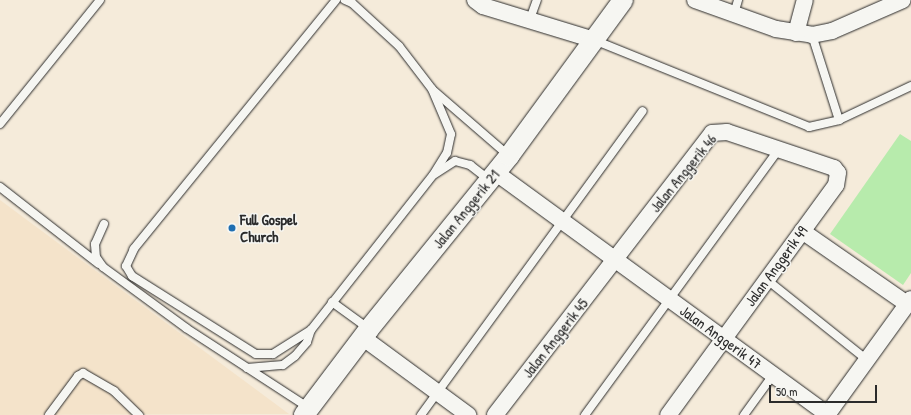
<!DOCTYPE html>
<html>
<head>
<meta charset="utf-8">
<style>
  body { margin:0 }
  #map { position:relative; width:911px; height:415px; overflow:hidden; background:#f5ebda; font-family:"Patrick Hand",sans-serif }
  div>[style] { position:absolute }
  .built>* { inset:0; background:#f4e3ca }
  .green>* { inset:0; background:#b7ebac }
  .roads { filter:drop-shadow(0 0 1px #2b2b2b) drop-shadow(0 0 1px #2b2b2b) }
  .service>* { height:8px; margin:-4px; padding:0 4px; transform-origin:4px; border-radius:4px; background:#f6f6f2 }
  .minor>* { height:16px; margin:-8px; padding:0 8px; transform-origin:8px; border-radius:8px; background:#f6f6f2 }
  .tertiary>* { height:20px; margin:-10px; padding:0 10px; transform-origin:10px; border-radius:10px; background:#f6f6f2 }
  .dots>* { width:11px; height:11px; translate:-50% -50%; box-sizing:border-box; border:2px solid #f6f6f2; border-radius:50% }
  span { translate:-50% -50%; white-space:nowrap; text-align:center; line-height:1.15; -webkit-text-stroke:3px #f6f6f2; paint-order:stroke }
  .street-label { font-size:15px; color:#2b2b2b }
  .poi-label { font-size:15px; color:#2b2b2b; font-weight:700 }
  .left { translate:0 -50%; text-align:left }
  .scale { position:absolute; left:769px; top:385px; width:108px; height:18px; box-sizing:border-box; border:2px solid #2b2b2b; border-top:0; padding-left:5px; font-size:12px; line-height:14px; white-space:nowrap; color:#2b2b2b; -webkit-text-stroke:3px #f6f6f2; paint-order:stroke }
</style>
</head>
<body>
<div id="map">
  <div class="built">
    <i style="clip-path:polygon(0 200px,289px 414px,0 415px)"></i>
  </div>
  <div class="green">
    <i style="clip-path:polygon(900px 134px,911px 141px,911px 273px,903px 285px,830px 234px)"></i>
  </div>
  <div class="roads">
    <div class="service">
      <i style="left:336px;top:0;width:321px;rotate:129.1deg"></i>
      <i style="left:134px;top:249px;width:19px;rotate:115deg"></i>
      <i style="left:126px;top:266px;width:12px;rotate:59deg"></i>
      <i style="left:132px;top:276px;width:146px;rotate:32.2deg"></i>
      <i style="left:256px;top:354px;width:17px"></i>
      <i style="left:273px;top:354px;width:45px;rotate:-32.3deg"></i>
      <i style="left:311px;top:330px;width:197px;rotate:-51.8deg"></i>
      <i style="left:433px;top:175px;width:26px;rotate:-58deg"></i>
      <i style="left:447px;top:153px;width:19px;rotate:-78deg"></i>
      <i style="left:451px;top:134px;width:49px;rotate:-112.9deg"></i>
      <i style="left:432px;top:89px;width:54px;rotate:-127.5deg"></i>
      <i style="left:399px;top:46px;width:64px;rotate:-137.5deg"></i>
      <i style="left:352px;top:3px;width:8px;rotate:-157deg"></i>
      <i style="left:734px;top:14px;width:15px;rotate:-74deg"></i>
      <i style="left:530px;top:19px;width:20px;rotate:-70deg"></i>
      <i style="left:812px;top:35px;width:89px;rotate:72.4deg"></i>
      <i style="left:594px;top:40px;width:232px;rotate:22deg"></i>
      <i style="left:809px;top:127px;width:31px;rotate:-13deg"></i>
      <i style="left:839px;top:120px;width:80px;rotate:-25.3deg"></i>
      <i style="left:434px;top:91px;width:99px;rotate:40.9deg"></i>
      <i style="left:0;top:124px;width:159px;rotate:-51.1deg"></i>
      <i style="left:435px;top:174px;width:24px;rotate:-33deg"></i>
      <i style="left:455px;top:161px;width:16px;rotate:15deg"></i>
      <i style="left:470px;top:165px;width:24px;rotate:38deg"></i>
      <i style="left:0;top:187px;width:125px;rotate:37.9deg"></i>
      <i style="left:104px;top:224px;width:22px;rotate:114deg"></i>
      <i style="left:95px;top:244px;width:13px;rotate:86deg"></i>
      <i style="left:96px;top:257px;width:12px;rotate:55deg"></i>
      <i style="left:103px;top:267px;width:103px;rotate:36.3deg"></i>
      <i style="left:186px;top:328px;width:147px;rotate:33deg"></i>
      <i style="left:766px;top:279px;width:129px;rotate:38.7deg"></i>
      <i style="left:332px;top:302px;width:46px;rotate:36.1deg"></i>
      <i style="left:247px;top:368px;width:36px;rotate:-5deg"></i>
      <i style="left:283px;top:365px;width:15px;rotate:-37deg"></i>
      <i style="left:295px;top:356px;width:18px;rotate:-49deg"></i>
      <i style="left:307px;top:342px;width:13px;rotate:-72deg"></i>
      <i style="left:49px;top:415px;width:49px;rotate:-53.4deg"></i>
      <i style="left:78px;top:376px;width:6px;rotate:-31deg"></i>
      <i style="left:83px;top:373px;width:36px;rotate:30deg"></i>
      <i style="left:114px;top:391px;width:35px;rotate:44deg"></i>
      <i style="left:421px;top:415px;width:376px;rotate:-53.9deg"></i>
      <i style="left:585px;top:415px;width:331px;rotate:-53.9deg"></i>
      <i style="left:744px;top:415px;width:49px;rotate:-54.1deg"></i>
    </div>
    <div class="minor">
      <i style="left:475px;top:0;width:10px;rotate:37deg"></i>
      <i style="left:483px;top:6px;width:116px;rotate:17deg"></i>
      <i style="left:695px;top:0;width:86px;rotate:19.7deg"></i>
      <i style="left:776px;top:29px;width:36px;rotate:9deg"></i>
      <i style="left:812px;top:35px;width:20px;rotate:-11deg"></i>
      <i style="left:832px;top:31px;width:77px;rotate:-23.6deg"></i>
      <i style="left:796px;top:33px;width:34px;rotate:-75deg"></i>
      <i style="left:495px;top:172px;width:411px;rotate:36.1deg"></i>
      <i style="left:802px;top:231px;width:128px;rotate:34.8deg"></i>
      <i style="left:362px;top:337px;width:132px;rotate:36.3deg"></i>
      <i style="left:495px;top:415px;width:356px;rotate:-52.4deg"></i>
      <i style="left:712px;top:133px;width:15px;rotate:-4deg"></i>
      <i style="left:727px;top:132px;width:113px;rotate:18.6deg"></i>
      <i style="left:834px;top:168px;width:6px;rotate:51deg"></i>
      <i style="left:838px;top:173px;width:12px;rotate:99deg"></i>
      <i style="left:836px;top:185px;width:285px;rotate:126.1deg"></i>
      <i style="left:827px;top:415px;width:143px;rotate:-54.1deg"></i>
    </div>
    <div class="tertiary">
      <i style="left:304px;top:415px;width:108px;rotate:-52.9deg"></i>
      <i style="left:369px;top:329px;width:223px;rotate:-51deg"></i>
      <i style="left:509px;top:156px;width:193px;rotate:-53.8deg"></i>
    </div>
  </div>
  <div class="dots">
    <i style="left:232px;top:228px;background:#1f6fb2"></i>
  </div>
  <div class="street-label">
    <span style="left:683px;top:173px;rotate:-51deg">Jalan Anggerik 46</span>
    <span style="left:466px;top:209px;rotate:-51deg">Jalan Anggerik 21</span>
    <span style="left:776px;top:266px;rotate:-54deg">Jalan Anggerik 49</span>
    <span style="left:721px;top:337px;rotate:36deg">Jalan Anggerik 47</span>
    <span style="left:555px;top:338px;rotate:-52deg">Jalan Anggerik 45</span>
  </div>
  <div class="poi-label">
    <span class="left" style="left:240px;top:228px">Full Gospel<br>Church</span>
  </div>
  <div class="scale">50 m</div>
</div>
</body>
</html>
